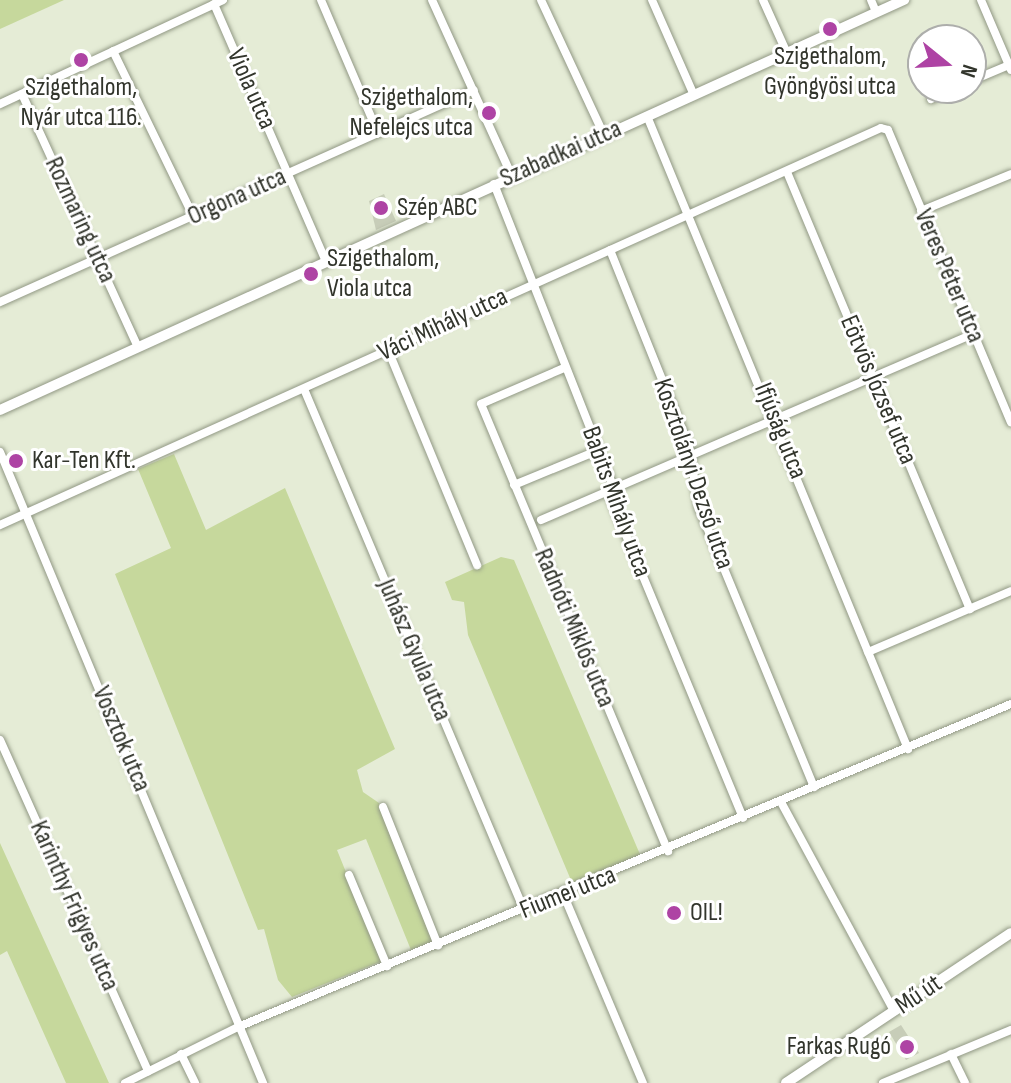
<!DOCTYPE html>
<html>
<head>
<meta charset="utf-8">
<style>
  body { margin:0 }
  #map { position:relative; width:1011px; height:1083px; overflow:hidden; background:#e5ecd6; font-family:"Sofia Sans Condensed",sans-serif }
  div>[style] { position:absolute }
  .green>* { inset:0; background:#c6d89c }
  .building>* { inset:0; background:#c7cdb8 }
  .roads { filter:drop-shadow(0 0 2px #919884) drop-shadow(0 0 2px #919884) }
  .minor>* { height:8px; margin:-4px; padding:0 4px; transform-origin:4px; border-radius:4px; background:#fff }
  .tertiary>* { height:10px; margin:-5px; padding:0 5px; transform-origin:5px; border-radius:5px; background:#fff }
  .dots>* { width:22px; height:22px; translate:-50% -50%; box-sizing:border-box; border:4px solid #fff; border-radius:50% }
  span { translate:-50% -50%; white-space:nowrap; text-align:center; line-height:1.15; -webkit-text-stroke:6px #fff; paint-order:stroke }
  .poi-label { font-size:26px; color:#32352c }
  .right { translate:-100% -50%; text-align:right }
  .left { translate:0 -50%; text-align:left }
  .street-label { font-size:26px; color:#32352c }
  .north { position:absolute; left:907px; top:24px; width:80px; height:80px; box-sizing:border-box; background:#fff; border:2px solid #adaeab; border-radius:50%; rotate:108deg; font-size:22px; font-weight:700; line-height:32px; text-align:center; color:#32352c }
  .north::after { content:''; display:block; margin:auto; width:28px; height:36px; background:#ae43a4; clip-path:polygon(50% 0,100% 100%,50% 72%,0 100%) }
</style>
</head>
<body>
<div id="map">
  <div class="green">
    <i style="clip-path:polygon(0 0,64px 0,0 29px)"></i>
    <i style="clip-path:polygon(174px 454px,206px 530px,285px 488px,395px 749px,357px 770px,363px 792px,379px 803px,435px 940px,411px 950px,366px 839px,337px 850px,382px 961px,292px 997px,278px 980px,264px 929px,258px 930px,115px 574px,171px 548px,138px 469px)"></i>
    <i style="clip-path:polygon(501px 557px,514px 560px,642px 859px,573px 885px,468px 635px,464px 602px,452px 600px,445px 582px)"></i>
    <i style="clip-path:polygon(0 843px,109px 1083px,66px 1083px,7px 951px,0 955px)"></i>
  </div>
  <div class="building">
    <i style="clip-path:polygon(384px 194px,396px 221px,376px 230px,369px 201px)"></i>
    <i style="clip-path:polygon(901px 1025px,919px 1053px,906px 1060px,889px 1032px)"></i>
  </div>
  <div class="roads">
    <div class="minor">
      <i style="left:321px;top:0;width:145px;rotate:66.8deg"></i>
      <i style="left:432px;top:0;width:193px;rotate:65.6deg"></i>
      <i style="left:541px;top:0;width:149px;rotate:65deg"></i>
      <i style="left:652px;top:0;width:102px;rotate:66.2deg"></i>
      <i style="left:763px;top:0;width:56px;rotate:65.7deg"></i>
      <i style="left:871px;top:0;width:13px;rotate:67deg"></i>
      <i style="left:981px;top:0;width:76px;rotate:66.8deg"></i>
      <i style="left:214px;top:4px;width:280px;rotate:66.5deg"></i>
      <i style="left:113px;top:51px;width:183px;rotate:64.1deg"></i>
      <i style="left:971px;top:81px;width:41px;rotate:-22.8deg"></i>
      <i style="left:22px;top:94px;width:276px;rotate:65.4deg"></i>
      <i style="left:931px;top:99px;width:27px;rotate:-24deg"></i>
      <i style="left:0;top:104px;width:246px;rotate:-25deg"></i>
      <i style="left:647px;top:116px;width:685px;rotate:67.59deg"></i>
      <i style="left:787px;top:172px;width:474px;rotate:67.3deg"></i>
      <i style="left:494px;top:184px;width:327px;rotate:68.5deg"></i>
      <i style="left:614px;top:488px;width:11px;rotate:105deg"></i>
      <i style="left:611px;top:499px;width:345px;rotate:67.5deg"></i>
      <i style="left:921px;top:211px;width:97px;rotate:-22.3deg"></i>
      <i style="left:610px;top:250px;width:212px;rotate:68.1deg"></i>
      <i style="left:689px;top:447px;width:62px;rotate:80.7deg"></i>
      <i style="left:699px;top:508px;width:302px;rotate:67.6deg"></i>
      <i style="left:0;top:302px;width:519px;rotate:-24.1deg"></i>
      <i style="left:388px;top:350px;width:233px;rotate:67.5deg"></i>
      <i style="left:564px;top:368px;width:90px;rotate:156.6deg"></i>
      <i style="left:481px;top:404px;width:485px;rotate:67.3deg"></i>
      <i style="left:304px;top:389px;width:566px;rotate:67.11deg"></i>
      <i style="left:0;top:452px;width:684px;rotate:67.37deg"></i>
      <i style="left:514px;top:485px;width:92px;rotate:-22.4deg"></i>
      <i style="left:541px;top:520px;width:470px;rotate:-23.3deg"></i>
      <i style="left:0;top:525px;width:966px;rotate:-24.26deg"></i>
      <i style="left:881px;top:128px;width:7px;rotate:16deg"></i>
      <i style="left:888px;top:130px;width:317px;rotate:67.2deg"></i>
      <i style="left:868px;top:652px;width:155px;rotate:-23.1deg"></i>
      <i style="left:0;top:740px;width:363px;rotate:65.9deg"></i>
      <i style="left:781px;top:802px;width:238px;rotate:61.6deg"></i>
      <i style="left:383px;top:807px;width:149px;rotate:68.3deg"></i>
      <i style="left:349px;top:875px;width:99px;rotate:67.3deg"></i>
      <i style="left:564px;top:896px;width:203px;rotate:67.1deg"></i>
      <i style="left:181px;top:1054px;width:32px;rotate:64deg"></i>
      <i style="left:951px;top:1054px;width:32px;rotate:64deg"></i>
      <i style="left:125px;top:1083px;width:126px;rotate:-26.4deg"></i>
      <i style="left:238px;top:1027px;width:838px;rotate:-22.68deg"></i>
      <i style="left:883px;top:1083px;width:139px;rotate:-22.5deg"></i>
    </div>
    <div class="tertiary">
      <i style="left:0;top:410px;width:993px;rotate:-24.4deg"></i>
      <i style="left:786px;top:1083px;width:270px;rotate:-33.7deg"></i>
    </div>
  </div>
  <div class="dots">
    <i style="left:830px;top:29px;background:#ae43a4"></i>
    <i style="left:81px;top:60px;background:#ae43a4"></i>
    <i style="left:489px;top:113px;background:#ae43a4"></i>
    <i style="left:381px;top:208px;background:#ae43a4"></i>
    <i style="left:311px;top:274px;background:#ae43a4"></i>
    <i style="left:16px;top:461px;background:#ae43a4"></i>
    <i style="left:674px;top:913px;background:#ae43a4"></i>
    <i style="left:907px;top:1047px;background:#ae43a4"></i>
  </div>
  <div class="poi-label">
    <span style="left:830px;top:72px">Szigethalom,<br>Gyöngyösi utca</span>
    <span style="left:81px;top:103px">Szigethalom,<br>Nyár utca 116.</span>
    <span class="right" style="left:473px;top:113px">Szigethalom,<br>Nefelejcs utca</span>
    <span class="left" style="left:397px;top:208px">Szép ABC</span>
    <span class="left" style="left:327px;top:274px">Szigethalom,<br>Viola utca</span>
    <span class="left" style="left:32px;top:461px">Kar-Ten Kft.</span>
    <span class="left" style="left:690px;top:913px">OIL!</span>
    <span class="right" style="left:891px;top:1047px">Farkas Rugó</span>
  </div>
  <div class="street-label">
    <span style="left:251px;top:89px;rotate:66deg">Viola utca</span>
    <span style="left:561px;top:154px;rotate:-24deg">Szabadkai utca</span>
    <span style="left:237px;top:197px;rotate:-24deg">Orgona utca</span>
    <span style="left:80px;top:220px;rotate:65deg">Rozmaring utca</span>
    <span style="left:949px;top:276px;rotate:67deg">Veres Péter utca</span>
    <span style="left:443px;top:325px;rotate:-25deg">Váci Mihály utca</span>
    <span style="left:878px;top:390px;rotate:67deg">Eötvös József utca</span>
    <span style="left:780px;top:431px;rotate:68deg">Ifjúság utca</span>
    <span style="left:693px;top:474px;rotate:71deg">Kosztolányi Dezső utca</span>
    <span style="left:616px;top:502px;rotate:70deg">Babits Mihály utca</span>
    <span style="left:574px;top:628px;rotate:67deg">Radnóti Miklós utca</span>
    <span style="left:414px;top:650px;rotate:67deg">Juhász Gyula utca</span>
    <span style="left:121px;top:739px;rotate:67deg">Vosztok utca</span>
    <span style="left:568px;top:893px;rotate:-22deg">Fiumei utca</span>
    <span style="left:74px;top:906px;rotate:66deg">Karinthy Frigyes utca</span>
    <span style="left:919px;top:995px;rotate:-34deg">Mű út</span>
  </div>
  <div class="north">N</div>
</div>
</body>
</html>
